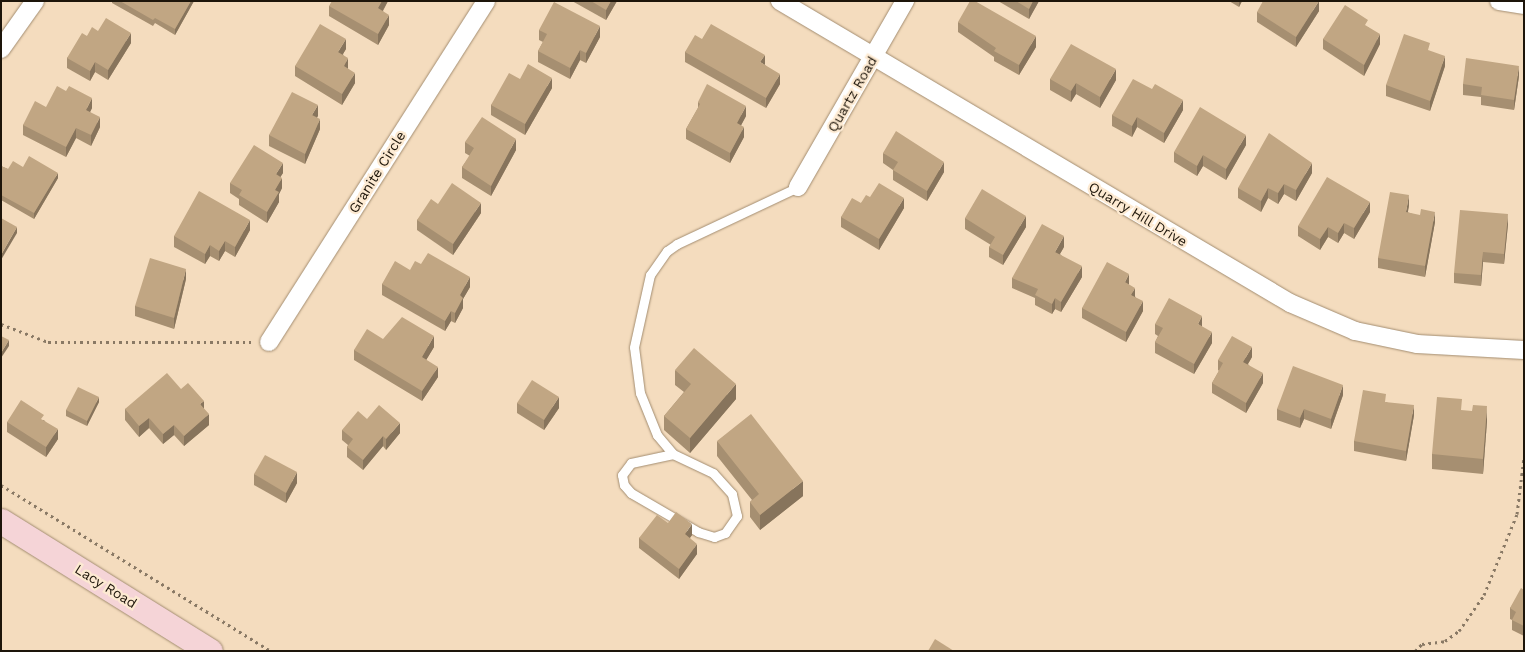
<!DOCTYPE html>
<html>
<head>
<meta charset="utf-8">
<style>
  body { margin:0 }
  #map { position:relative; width:1525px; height:652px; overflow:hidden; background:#f4dcbe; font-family:"Work Sans",sans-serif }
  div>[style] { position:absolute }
  .path>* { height:3px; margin-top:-1.5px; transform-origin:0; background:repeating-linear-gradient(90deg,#897965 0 2.5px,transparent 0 6.5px) }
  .roads { filter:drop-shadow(0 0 1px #a38d71) drop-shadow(0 0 1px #a38d71) }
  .lane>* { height:9px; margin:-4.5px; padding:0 4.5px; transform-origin:4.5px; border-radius:4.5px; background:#fff }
  .street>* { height:18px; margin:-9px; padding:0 9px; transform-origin:9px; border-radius:9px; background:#fff }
  .secondary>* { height:25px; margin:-12.5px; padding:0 12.5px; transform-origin:12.5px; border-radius:12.5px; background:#f5d4d7 }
  .wall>* { inset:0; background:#a68f71 }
  .shaded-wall>* { inset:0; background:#87745c }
  .building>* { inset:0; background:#c1a683 }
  span { translate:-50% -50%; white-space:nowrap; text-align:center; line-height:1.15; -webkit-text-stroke:4.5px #fdead2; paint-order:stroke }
  .street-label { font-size:14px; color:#1d150a }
  .frame { position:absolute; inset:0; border:2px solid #1d150a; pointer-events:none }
</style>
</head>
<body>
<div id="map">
  <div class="path">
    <i style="left:1px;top:324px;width:50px;rotate:21deg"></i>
    <i style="left:48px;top:342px;width:203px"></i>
    <i style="left:1px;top:485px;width:317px;rotate:31.6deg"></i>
    <i style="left:1415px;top:651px;width:10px;rotate:-45deg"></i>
    <i style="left:1422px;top:644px;width:23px;rotate:-7deg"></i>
    <i style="left:1445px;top:641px;width:17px;rotate:-36deg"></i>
    <i style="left:1459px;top:631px;width:44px;rotate:-55.2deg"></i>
    <i style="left:1484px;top:595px;width:87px;rotate:-67.8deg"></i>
    <i style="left:1517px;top:514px;width:57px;rotate:-83deg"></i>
  </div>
  <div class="roads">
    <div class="lane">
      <i style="left:673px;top:454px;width:43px;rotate:167.9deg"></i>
      <i style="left:631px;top:463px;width:15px;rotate:127deg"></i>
      <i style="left:622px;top:475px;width:10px;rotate:79deg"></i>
      <i style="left:624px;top:485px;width:11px;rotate:49deg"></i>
      <i style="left:631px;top:493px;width:78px;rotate:30.2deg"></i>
      <i style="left:698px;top:532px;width:17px;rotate:17deg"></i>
      <i style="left:714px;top:537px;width:12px;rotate:-20deg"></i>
      <i style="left:725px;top:533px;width:21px;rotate:-55deg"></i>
      <i style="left:737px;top:516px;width:23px;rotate:-103deg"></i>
      <i style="left:732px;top:494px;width:28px;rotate:-132deg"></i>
      <i style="left:713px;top:473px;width:44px;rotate:-154.6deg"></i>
      <i style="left:673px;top:454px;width:25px;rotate:-130deg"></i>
      <i style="left:657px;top:435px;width:45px;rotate:-112deg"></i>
      <i style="left:640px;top:393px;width:46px;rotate:-97.4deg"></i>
      <i style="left:634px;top:347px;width:74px;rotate:-77.5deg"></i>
      <i style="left:650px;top:275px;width:29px;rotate:-55deg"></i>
      <i style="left:667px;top:251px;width:12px;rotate:-35deg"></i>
      <i style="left:677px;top:244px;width:134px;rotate:-25.2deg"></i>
    </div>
    <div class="street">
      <i style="left:780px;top:1px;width:593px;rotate:30.63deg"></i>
      <i style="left:1290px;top:303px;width:71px;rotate:23.3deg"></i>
      <i style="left:1355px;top:331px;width:63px;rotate:11.8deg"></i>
      <i style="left:1417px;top:344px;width:107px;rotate:3.2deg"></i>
      <i style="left:1499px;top:1px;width:25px;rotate:9deg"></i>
      <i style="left:1px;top:49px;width:59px;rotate:-54.7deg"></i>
      <i style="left:798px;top:187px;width:215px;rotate:-60.1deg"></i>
      <i style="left:269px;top:342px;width:404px;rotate:-57.5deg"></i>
    </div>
    <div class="secondary">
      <i style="left:1px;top:521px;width:246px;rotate:31.9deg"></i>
    </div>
  </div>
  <div class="wall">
    <i style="clip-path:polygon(112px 1px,194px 1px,175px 35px,155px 23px,153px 26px,112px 3px)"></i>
    <i style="clip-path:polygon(388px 1px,383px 11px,389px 25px,378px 45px,329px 16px,329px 6px)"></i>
    <i style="clip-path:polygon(572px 1px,617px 1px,606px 20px)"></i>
    <i style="clip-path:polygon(998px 1px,1039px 1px,1029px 19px)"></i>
    <i style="clip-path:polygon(1229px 1px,1242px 1px,1239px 7px)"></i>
    <i style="clip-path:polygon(1319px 11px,1296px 47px,1257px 22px,1257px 12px)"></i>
    <i style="clip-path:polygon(958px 22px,1036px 47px,1019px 75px,994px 61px,994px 57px,958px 32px)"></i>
    <i style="clip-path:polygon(1368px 27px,1380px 44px,1364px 76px,1323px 49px,1323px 39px)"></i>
    <i style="clip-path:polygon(539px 30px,600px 37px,586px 63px,580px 60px,570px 79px,538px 62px,538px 51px,543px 42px,539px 40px)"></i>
    <i style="clip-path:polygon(98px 31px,131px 43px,108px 80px,95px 72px,90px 81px,67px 68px,67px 58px,87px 36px)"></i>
    <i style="clip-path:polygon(702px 39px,765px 65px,780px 84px,766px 108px,685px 62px,685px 52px)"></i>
    <i style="clip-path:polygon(346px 49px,343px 54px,348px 69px,355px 83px,342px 105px,295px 76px,295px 66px)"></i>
    <i style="clip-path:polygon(1430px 51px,1445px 66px,1430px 111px,1386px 96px,1386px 85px)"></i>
    <i style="clip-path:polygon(1519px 76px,1514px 110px,1481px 105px,1481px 97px,1463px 95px,1463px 84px)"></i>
    <i style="clip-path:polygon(520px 79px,552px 88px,525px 135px,491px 115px,491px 105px)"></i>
    <i style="clip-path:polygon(1050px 79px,1116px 80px,1100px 108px,1076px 94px,1071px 102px,1050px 90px)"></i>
    <i style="clip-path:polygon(1152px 89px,1183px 110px,1164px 143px,1137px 127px,1132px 137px,1112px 126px,1112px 115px)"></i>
    <i style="clip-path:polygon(698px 102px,746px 116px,741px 125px,744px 137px,730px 163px,686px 139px,686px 129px,698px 108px)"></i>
    <i style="clip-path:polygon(46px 107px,92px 108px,90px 112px,100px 127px,91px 146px,76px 138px,66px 157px,23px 135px,23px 125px)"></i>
    <i style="clip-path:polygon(318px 116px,317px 117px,320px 129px,305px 164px,269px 146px,269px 135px)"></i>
    <i style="clip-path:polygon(465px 142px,516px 150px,491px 196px,462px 178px,462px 167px,470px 156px,465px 153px)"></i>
    <i style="clip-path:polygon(1246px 145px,1226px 180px,1203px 166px,1197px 176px,1174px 162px,1174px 152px)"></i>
    <i style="clip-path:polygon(883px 153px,944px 172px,927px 201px,893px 180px,893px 170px,883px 163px)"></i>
    <i style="clip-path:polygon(1px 166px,8px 169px,23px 167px,58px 178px,34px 219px,1px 200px)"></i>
    <i style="clip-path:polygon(283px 173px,280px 177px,282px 188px,279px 194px,279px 202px,267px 223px,239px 205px,239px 199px,230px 193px,230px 183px)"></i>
    <i style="clip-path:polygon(1312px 173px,1296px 201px,1284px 194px,1278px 204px,1268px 198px,1261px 212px,1238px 198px,1238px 188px)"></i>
    <i style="clip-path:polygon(870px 197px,904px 208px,879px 250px,841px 227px,841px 217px,861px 203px)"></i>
    <i style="clip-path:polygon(438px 204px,481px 213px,453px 255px,417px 230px,417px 220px)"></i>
    <i style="clip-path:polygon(1409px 206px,1407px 212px,1435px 222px,1425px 277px,1378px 268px,1378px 258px)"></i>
    <i style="clip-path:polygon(1370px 212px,1354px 239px,1344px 233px,1338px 243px,1328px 237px,1320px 250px,1298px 236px,1298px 226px)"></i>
    <i style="clip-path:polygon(965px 218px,1026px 227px,1003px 265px,989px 257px,989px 247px,991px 245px,965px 229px)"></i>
    <i style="clip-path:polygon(1508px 224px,1504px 264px,1483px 262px,1481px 286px,1454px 283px,1454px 273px)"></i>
    <i style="clip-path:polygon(250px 230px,235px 257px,225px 251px,219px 261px,210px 256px,205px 264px,174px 247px,174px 236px)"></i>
    <i style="clip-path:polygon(1064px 247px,1060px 254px,1082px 277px,1061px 312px,1055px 309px,1052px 314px,1035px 305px,1035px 298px,1012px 288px,1012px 278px)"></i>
    <i style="clip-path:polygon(410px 270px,470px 287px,463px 299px,463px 308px,455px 323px,451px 321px,445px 331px,382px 295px,382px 284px)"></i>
    <i style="clip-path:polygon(186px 279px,174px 329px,135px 316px,135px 306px)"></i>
    <i style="clip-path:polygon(1129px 285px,1143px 311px,1126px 342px,1082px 318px,1082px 308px)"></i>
    <i style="clip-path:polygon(1155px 324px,1202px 327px,1212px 343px,1194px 374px,1155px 353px,1155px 342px,1158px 336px,1155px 334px)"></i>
    <i style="clip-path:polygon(383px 339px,434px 347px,426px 360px,438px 377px,422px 401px,354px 360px,354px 350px)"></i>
    <i style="clip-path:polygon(1252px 357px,1248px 364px,1263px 383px,1246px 413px,1212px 393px,1212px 383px,1219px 371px,1218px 370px,1218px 360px)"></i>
    <i style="clip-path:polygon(675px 370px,736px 399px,690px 453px,664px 430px,664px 416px,684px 392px,675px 385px)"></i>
    <i style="clip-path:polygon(181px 389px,204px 409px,209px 425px,184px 446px,174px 435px,163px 444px,149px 428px,139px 437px,125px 420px,125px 409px)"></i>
    <i style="clip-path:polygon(1343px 395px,1331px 429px,1304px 419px,1300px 428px,1277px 420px,1277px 409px)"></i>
    <i style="clip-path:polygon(99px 402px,87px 426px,66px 416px,66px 410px)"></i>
    <i style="clip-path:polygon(1386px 402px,1414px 415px,1406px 461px,1354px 451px,1354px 441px)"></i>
    <i style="clip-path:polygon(517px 403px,559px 408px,544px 430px,517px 413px)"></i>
    <i style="clip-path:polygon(1462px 411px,1472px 411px,1487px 421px,1483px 474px,1432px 469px,1432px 454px)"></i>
    <i style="clip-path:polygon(44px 420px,58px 439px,46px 457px,7px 432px,7px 422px)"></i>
    <i style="clip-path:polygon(342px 430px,400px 433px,386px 450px,383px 446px,363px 470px,347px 457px,347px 447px,348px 445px,342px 440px)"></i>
    <i style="clip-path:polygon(717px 441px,803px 496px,760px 530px,750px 517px,750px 502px,752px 500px,717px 456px)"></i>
    <i style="clip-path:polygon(254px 474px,297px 483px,286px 503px,254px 485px)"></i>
    <i style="clip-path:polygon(668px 523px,692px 535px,690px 538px,697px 554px,679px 579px,639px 548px,639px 538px)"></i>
    <i style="clip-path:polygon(1524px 590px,1524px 636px,1512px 630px,1512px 620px,1510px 619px,1510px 608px)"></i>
  </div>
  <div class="shaded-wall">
    <i style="clip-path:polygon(191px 1px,194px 1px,175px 35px,175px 29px)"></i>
    <i style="clip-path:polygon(382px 1px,388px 1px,378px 19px,378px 8px)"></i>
    <i style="clip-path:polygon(611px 1px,617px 1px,606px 20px,606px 10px)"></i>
    <i style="clip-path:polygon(1033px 1px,1039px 1px,1029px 19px,1029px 9px)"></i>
    <i style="clip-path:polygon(1239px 1px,1242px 1px,1239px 7px)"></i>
    <i style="clip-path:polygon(1319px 1px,1319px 11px,1296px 47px,1296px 37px)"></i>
    <i style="clip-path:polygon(389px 15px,389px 25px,378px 45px,378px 34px)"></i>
    <i style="clip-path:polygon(600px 26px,600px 37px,586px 63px,586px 53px)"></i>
    <i style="clip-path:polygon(131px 33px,131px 43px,108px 80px,108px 70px)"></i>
    <i style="clip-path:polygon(1380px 34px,1380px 44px,1364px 76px,1364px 65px)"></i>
    <i style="clip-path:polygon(1036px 36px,1036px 47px,1019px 75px,1019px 65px)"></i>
    <i style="clip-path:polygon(346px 39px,346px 49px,338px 62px,338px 52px)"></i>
    <i style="clip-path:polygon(580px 50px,580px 60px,570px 79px,570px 68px)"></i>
    <i style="clip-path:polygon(765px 55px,765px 65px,760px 62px)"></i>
    <i style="clip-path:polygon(1445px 56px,1445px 66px,1430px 111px,1430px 101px)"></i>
    <i style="clip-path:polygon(348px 58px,348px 68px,344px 76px,344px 66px)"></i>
    <i style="clip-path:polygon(95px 62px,95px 72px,90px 81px,90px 71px)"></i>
    <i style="clip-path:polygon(1519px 66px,1519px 76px,1514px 110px,1514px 100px)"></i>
    <i style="clip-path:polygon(1116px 69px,1116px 80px,1100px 108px,1100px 97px)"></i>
    <i style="clip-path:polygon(355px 73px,355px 83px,342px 105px,342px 94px)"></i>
    <i style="clip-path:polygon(780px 74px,780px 84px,766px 108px,766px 98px)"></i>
    <i style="clip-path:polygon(552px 78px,552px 88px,525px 135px,525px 124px)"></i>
    <i style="clip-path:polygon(1076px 83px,1076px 94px,1071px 102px,1071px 91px)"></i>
    <i style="clip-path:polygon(92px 98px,92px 108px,86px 120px,86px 110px)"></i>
    <i style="clip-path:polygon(1183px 100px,1183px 110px,1164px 143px,1164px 133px)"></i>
    <i style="clip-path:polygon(318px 105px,318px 116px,312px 125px,312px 115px)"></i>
    <i style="clip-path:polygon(746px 106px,746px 116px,737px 133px,737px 123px)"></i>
    <i style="clip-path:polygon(100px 117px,100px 127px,91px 146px,91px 135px)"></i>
    <i style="clip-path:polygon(1137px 117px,1137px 127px,1132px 137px,1132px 126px)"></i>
    <i style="clip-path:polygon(320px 119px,320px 129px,305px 164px,305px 154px)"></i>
    <i style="clip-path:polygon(744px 127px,744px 137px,730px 163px,730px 153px)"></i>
    <i style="clip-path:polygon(76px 128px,76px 138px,66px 157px,66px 147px)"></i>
    <i style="clip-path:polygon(1246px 135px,1246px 145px,1226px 180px,1226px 169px)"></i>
    <i style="clip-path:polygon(516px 139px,516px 150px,491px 196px,491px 186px)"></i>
    <i style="clip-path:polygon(1203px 155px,1203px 166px,1197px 176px,1197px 166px)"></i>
    <i style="clip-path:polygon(944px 162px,944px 172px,927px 201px,927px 191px)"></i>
    <i style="clip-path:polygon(283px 163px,283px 173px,276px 184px,276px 174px)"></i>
    <i style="clip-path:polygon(1312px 163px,1312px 173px,1296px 201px,1296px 190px)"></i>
    <i style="clip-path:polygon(58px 173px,58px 178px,34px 219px,34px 213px)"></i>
    <i style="clip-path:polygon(282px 178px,282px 188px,279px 194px,279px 202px,267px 223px,267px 212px,275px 190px)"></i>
    <i style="clip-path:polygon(1284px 184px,1284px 194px,1278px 204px,1278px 193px)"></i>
    <i style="clip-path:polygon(1268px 188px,1268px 198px,1261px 212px,1261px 201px)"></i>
    <i style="clip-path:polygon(1409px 195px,1409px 206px,1406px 222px,1406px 212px)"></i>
    <i style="clip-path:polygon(904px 198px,904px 208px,879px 250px,879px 239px)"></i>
    <i style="clip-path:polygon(1370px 202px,1370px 212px,1354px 239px,1354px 228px)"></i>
    <i style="clip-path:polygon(481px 203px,481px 213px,453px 255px,453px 244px)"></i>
    <i style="clip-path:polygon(1435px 212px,1435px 222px,1425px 277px,1425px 266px)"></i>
    <i style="clip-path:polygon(1508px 214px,1508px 224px,1504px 264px,1504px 254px)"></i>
    <i style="clip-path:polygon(1026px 216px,1026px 227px,1003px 265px,1003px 255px)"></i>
    <i style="clip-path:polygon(250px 220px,250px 230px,235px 257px,235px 247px)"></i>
    <i style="clip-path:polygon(1344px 223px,1344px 233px,1338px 243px,1338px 233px)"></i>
    <i style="clip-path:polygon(17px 227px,17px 233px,1px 260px,1px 255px)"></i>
    <i style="clip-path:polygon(1328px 227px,1328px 237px,1320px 250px,1320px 239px)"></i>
    <i style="clip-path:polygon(1064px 236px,1064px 247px,1055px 262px,1055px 252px)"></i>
    <i style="clip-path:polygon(225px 241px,225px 251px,219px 261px,219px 251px)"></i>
    <i style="clip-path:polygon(210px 245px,210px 256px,205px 264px,205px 254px)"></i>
    <i style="clip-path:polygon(1483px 252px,1483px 262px,1481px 286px,1481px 275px)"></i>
    <i style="clip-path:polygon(1082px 266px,1082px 277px,1061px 312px,1061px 302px)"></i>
    <i style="clip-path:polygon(186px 269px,186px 279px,174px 329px,174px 318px)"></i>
    <i style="clip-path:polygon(1129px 274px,1129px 284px,1125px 293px,1125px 282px)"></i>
    <i style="clip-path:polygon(470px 277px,470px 287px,463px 299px,463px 308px,455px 323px,455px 313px,460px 295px)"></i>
    <i style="clip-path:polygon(1135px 288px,1135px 298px,1131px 295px)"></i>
    <i style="clip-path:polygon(1055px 298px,1055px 309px,1052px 314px,1052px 304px)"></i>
    <i style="clip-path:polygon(1143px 301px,1143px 311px,1126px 342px,1126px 332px)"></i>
    <i style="clip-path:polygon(451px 311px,451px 321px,445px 331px,445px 321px)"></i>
    <i style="clip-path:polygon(1202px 316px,1202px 327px,1198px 324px)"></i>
    <i style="clip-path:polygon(1212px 332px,1212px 343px,1194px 374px,1194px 364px)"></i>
    <i style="clip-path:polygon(434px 336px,434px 347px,422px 367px,422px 357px)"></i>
    <i style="clip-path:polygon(9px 340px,9px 346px,1px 358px,1px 353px)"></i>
    <i style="clip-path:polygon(1252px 347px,1252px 357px,1243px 372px,1243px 362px)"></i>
    <i style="clip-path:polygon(438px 367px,438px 377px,422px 401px,422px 391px)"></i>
    <i style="clip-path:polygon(1263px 373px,1263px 383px,1246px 413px,1246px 403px)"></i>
    <i style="clip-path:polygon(736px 384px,736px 399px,690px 453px,690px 438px)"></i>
    <i style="clip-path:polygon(1343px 385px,1343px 395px,1331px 429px,1331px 419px)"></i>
    <i style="clip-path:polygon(99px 397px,99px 402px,87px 426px,87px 421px)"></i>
    <i style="clip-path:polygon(559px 397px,559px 408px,544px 430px,544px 420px)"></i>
    <i style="clip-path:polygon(204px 401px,204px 411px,200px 404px)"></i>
    <i style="clip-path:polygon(1414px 405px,1414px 415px,1406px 461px,1406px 451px)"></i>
    <i style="clip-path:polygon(1487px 406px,1487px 421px,1483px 474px,1483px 459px)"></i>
    <i style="clip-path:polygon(1304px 409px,1304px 419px,1300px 428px,1300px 418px)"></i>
    <i style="clip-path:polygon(209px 414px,209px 425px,184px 446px,184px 436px)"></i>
    <i style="clip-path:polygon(149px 418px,149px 428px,139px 437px,139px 426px)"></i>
    <i style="clip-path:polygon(400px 423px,400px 433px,386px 450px,386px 439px)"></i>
    <i style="clip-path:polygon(174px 425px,174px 435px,163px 444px,163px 434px)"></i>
    <i style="clip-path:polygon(58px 429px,58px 439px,46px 457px,46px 447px)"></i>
    <i style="clip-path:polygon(383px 436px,383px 446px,363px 470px,363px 460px)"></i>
    <i style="clip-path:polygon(297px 472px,297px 483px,286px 503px,286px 493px)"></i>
    <i style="clip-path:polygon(803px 481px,803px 496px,760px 530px,760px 515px)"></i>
    <i style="clip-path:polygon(692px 524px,692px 535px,685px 544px,685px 534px)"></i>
    <i style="clip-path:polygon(697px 544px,697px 554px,679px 579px,679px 569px)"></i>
  </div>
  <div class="building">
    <i style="clip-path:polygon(120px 1px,191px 1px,175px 29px,155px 18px,153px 20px)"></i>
    <i style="clip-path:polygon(332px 1px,382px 1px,378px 8px,389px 15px,378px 34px,329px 6px)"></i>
    <i style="clip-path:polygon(591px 1px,611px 1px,606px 10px)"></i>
    <i style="clip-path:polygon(970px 1px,975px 1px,1036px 36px,1019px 65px,994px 51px,996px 48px,958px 22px)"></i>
    <i style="clip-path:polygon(1016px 1px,1033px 1px,1029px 9px)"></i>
    <i style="clip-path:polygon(1263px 1px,1319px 1px,1296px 37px,1257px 12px)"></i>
    <i style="clip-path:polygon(554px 2px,600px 26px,586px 53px,580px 50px,570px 68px,538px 51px,547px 34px,539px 30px)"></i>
    <i style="clip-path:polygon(1345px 5px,1368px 20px,1365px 25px,1380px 34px,1364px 65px,1323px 39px)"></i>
    <i style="clip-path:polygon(106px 18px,131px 33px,108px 70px,95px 62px,90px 71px,67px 58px,82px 33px,87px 36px,92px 27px,98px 31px)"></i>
    <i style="clip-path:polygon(320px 24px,346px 39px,338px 52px,348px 58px,344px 66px,355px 73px,342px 94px,295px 66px)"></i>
    <i style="clip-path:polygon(711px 24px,765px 55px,760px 62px,780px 74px,766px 98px,685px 52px,695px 35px,702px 39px)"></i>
    <i style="clip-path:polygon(1404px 34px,1430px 43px,1428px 50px,1445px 56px,1430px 101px,1386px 85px)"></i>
    <i style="clip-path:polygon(1071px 44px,1116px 69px,1100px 97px,1076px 83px,1071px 91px,1050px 79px)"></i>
    <i style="clip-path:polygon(1466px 58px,1519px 66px,1514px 100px,1481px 95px,1482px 87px,1463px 84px)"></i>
    <i style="clip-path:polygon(528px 64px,552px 78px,525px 124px,491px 105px,509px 73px,520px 79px)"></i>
    <i style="clip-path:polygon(1133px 79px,1152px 89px,1155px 84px,1183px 100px,1164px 133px,1137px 117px,1132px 126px,1112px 115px)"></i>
    <i style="clip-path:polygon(707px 84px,746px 106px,737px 123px,744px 127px,730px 153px,686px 129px,700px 104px,698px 102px)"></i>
    <i style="clip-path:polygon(57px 86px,66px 91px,69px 86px,92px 98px,86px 110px,100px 117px,91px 135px,76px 128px,66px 147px,23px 125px,35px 101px,46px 107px)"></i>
    <i style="clip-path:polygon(292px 92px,318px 105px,312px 115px,320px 119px,305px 154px,269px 135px)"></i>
    <i style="clip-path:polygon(1200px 107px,1246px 135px,1226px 169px,1203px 155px,1197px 166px,1174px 152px)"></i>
    <i style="clip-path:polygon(482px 117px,516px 139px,491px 186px,462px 167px,474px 148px,465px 142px)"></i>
    <i style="clip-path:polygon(896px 131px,944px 162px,927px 191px,893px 170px,898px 162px,883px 153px)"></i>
    <i style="clip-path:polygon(1269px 133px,1312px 163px,1296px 190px,1284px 184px,1278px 193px,1268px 188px,1261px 201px,1238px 188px)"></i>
    <i style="clip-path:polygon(254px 145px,283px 163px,276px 174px,282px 178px,275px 190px,279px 192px,267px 212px,239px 195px,242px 190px,230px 183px)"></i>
    <i style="clip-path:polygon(29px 156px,58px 173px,34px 213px,1px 195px,1px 166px,8px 169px,13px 161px,23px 167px)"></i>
    <i style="clip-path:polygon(1327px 177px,1370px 202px,1354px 228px,1344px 223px,1338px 233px,1328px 227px,1320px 239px,1298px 226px)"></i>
    <i style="clip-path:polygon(452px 183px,481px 203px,453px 244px,417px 220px,431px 199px,438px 204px)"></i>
    <i style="clip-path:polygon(879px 183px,904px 198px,879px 239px,841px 217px,852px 198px,861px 203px,866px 195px,870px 197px)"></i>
    <i style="clip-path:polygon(982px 189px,1026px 216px,1003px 255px,989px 247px,995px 237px,965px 218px)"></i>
    <i style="clip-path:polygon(199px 191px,250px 220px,235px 247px,225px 241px,219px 251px,210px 245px,205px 254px,174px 236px)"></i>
    <i style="clip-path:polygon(1390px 192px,1409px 195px,1406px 212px,1420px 215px,1421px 209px,1435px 212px,1425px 266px,1378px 258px)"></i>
    <i style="clip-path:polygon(1460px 210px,1508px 214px,1504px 254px,1483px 252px,1481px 275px,1454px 273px)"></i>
    <i style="clip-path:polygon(1px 218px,17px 227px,1px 255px)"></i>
    <i style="clip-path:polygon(1042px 224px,1064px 236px,1055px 252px,1082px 266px,1061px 302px,1055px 298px,1052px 304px,1035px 295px,1038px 289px,1012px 278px)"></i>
    <i style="clip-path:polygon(428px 253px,470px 277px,460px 295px,463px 298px,455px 313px,451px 311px,445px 321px,382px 284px,395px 261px,410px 270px,415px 261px,421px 264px)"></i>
    <i style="clip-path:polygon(150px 258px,186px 269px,174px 318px,135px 306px)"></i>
    <i style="clip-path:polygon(1107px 262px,1129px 274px,1125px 282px,1135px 288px,1131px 295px,1143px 301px,1126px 332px,1082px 308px)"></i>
    <i style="clip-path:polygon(1169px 298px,1202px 316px,1198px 324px,1212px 332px,1194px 364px,1155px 342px,1163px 328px,1155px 324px)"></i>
    <i style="clip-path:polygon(402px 317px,434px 336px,422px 357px,438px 367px,422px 391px,354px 350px,367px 329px,383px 339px)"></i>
    <i style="clip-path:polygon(1px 336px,9px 340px,1px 353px)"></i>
    <i style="clip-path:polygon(1232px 336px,1252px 347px,1243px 362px,1263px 373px,1246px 403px,1212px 383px,1223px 363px,1218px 360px)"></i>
    <i style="clip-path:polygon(694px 348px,736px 384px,690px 438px,664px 416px,691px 384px,675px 370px)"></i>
    <i style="clip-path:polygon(1293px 366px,1343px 385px,1331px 419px,1304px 409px,1300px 418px,1277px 409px)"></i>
    <i style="clip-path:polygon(167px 373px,181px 389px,188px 383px,204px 401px,200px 404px,209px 414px,184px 436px,174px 425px,163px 434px,149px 418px,139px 426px,125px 409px)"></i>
    <i style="clip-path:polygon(532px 380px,559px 397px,544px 420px,517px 403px)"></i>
    <i style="clip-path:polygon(78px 387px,99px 397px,87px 421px,66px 410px)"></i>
    <i style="clip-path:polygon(1363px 390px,1386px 394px,1385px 402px,1414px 405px,1406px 451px,1354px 441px)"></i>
    <i style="clip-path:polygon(1437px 397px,1462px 399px,1461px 410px,1472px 411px,1473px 405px,1487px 406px,1483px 459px,1432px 454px)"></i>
    <i style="clip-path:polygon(21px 400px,44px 415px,41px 419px,58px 429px,46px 447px,7px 422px)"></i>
    <i style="clip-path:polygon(379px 405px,400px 423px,386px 439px,383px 436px,363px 460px,347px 447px,353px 439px,342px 430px,358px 411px,367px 419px)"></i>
    <i style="clip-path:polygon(751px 414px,803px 481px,760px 515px,750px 502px,759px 494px,717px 441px)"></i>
    <i style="clip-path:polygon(265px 455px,297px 472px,286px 493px,254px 474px)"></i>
    <i style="clip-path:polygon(676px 512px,692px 524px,685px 534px,697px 544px,679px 569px,639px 538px,657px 515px,668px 523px)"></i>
    <i style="clip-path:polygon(1521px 588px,1524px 590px,1524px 626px,1512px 620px,1516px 612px,1510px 608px)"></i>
    <i style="clip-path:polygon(935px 639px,954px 651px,928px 651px)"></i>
  </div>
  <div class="street-label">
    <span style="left:852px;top:94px;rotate:-60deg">Quartz Road</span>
    <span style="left:377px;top:172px;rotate:-58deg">Granite Circle</span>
    <span style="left:1138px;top:214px;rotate:31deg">Quarry Hill Drive</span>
    <span style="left:106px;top:586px;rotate:32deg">Lacy Road</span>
  </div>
  <div class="frame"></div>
</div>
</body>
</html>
